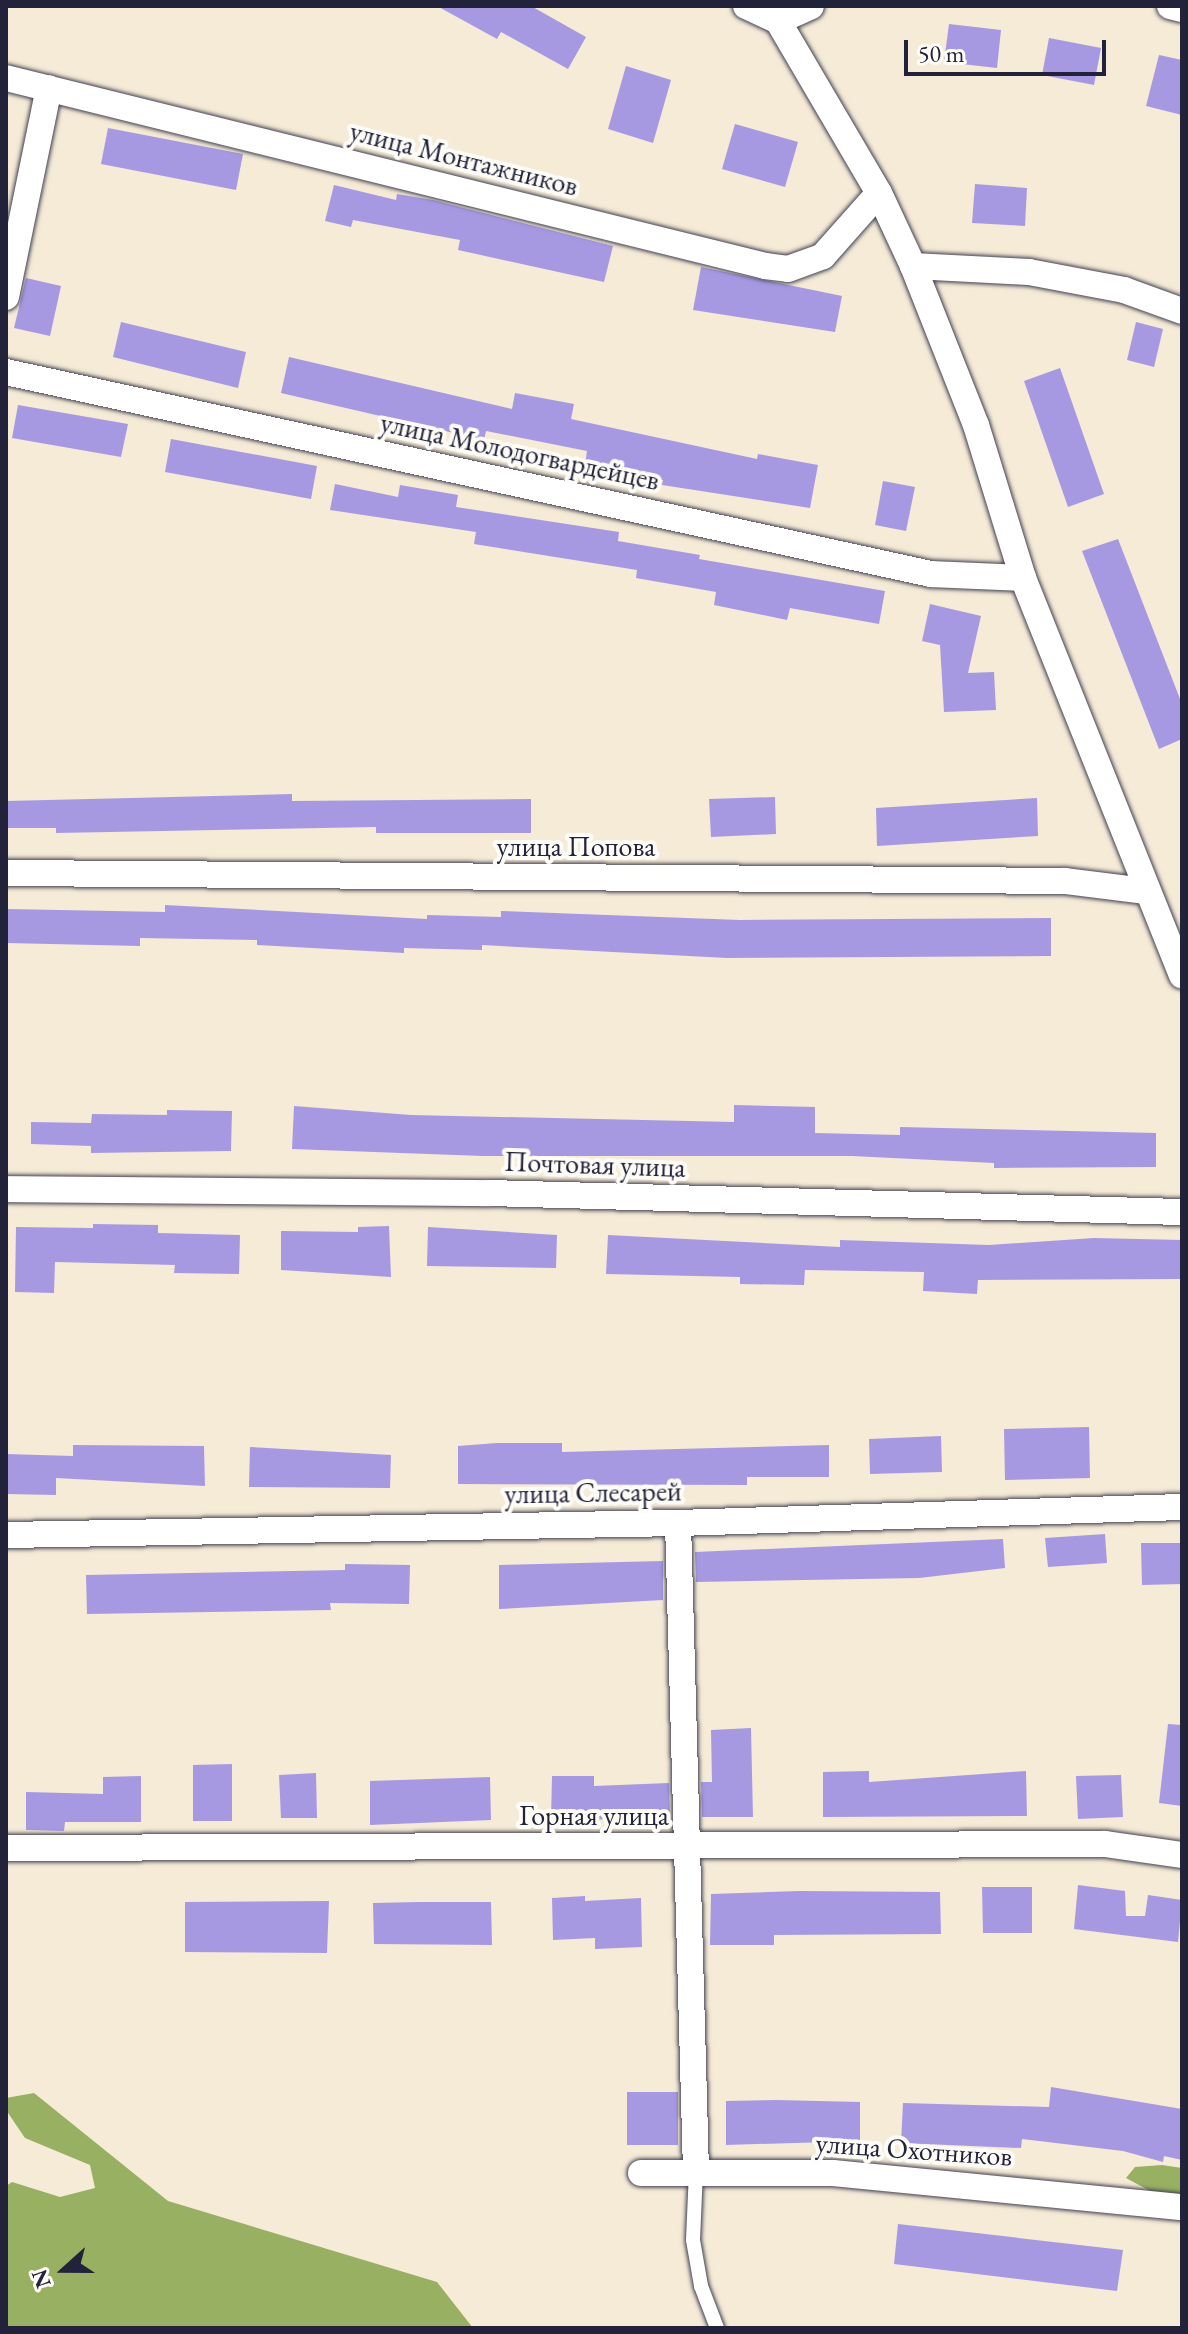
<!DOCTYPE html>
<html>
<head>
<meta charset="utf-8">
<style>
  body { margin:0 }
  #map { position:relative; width:1188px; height:2334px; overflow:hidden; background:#f5ebd7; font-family:"EB Garamond",serif }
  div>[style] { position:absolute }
  .forest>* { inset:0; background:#97b061 }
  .building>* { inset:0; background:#a699e2 }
  .roads { filter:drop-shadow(0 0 2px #424052) drop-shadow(0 0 2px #424052) }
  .lane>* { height:14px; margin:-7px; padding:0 7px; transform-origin:7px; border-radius:7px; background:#fff }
  .street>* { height:26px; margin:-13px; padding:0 13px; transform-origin:13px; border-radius:13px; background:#fff }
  span { translate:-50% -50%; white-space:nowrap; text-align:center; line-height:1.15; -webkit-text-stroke:8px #fdfcf7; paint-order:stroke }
  .street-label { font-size:28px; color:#22223b }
  .frame { position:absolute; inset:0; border:8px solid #22223b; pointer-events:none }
  .north { position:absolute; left:24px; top:2230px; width:80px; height:80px; -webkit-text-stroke:6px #fdfcf7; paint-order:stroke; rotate:249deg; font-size:22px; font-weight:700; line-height:32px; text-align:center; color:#22223b }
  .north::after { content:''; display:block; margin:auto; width:28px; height:36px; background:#22223b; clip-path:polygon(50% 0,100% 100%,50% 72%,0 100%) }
  .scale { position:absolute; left:904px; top:40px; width:202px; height:36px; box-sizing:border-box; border:4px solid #22223b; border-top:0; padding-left:10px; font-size:24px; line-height:28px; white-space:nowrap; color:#22223b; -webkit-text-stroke:6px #fdfcf7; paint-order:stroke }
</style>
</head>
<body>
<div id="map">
  <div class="forest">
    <i style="clip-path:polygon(34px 2093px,168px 2201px,437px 2282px,473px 2328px,6px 2328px,6px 2186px,12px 2182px,60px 2197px,95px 2188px,90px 2165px,25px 2138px,6px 2110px,6px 2098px)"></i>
    <i style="clip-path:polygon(1162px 2165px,1182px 2168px,1182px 2197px,1152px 2192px,1126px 2178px,1135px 2167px)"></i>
  </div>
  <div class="building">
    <i style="clip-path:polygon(437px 6px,531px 6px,586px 37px,568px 69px,501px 32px,497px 39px)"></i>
    <i style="clip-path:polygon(949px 24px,1001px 30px,997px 68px,944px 62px)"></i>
    <i style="clip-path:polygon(1049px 38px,1101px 48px,1094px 85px,1042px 75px)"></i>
    <i style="clip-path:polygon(1159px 55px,1182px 60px,1182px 115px,1146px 106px)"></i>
    <i style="clip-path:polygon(626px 66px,671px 80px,653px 143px,608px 129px)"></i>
    <i style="clip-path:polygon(735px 124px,798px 142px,785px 187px,722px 169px)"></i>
    <i style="clip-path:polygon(108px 128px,243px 154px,236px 190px,101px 164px)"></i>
    <i style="clip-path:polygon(975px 184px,1027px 188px,1025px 226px,972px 223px)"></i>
    <i style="clip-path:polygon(334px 185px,396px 200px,397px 194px,433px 200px,613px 246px,604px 282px,458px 250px,460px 240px,353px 220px,351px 227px,325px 221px)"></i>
    <i style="clip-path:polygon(701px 267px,842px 296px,835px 332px,693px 310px)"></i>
    <i style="clip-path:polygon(26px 278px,61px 286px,50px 336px,14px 328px)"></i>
    <i style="clip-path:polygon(121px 322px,246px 352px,238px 388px,113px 357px)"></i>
    <i style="clip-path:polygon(1136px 322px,1163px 329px,1154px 367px,1127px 360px)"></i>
    <i style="clip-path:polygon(289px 357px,512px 409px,515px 393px,574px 404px,571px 419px,757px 459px,758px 454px,818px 465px,810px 508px,662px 485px,663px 480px,585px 465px,587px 451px,486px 431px,484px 440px,281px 393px)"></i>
    <i style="clip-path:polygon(1060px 368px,1104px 494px,1068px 507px,1024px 381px)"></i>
    <i style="clip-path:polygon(18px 405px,128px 424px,121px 457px,12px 438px)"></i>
    <i style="clip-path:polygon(171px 439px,317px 466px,311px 499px,165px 472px)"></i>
    <i style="clip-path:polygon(883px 481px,915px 487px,906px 531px,875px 525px)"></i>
    <i style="clip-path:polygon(335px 484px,398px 497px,400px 485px,458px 495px,456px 507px,619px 532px,618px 541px,700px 555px,699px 559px,885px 591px,879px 624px,790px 608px,787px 620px,714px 605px,716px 592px,636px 578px,637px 570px,474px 544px,476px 532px,330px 510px)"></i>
    <i style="clip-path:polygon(1118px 539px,1182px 704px,1182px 739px,1159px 749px,1082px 551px)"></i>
    <i style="clip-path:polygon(930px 604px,981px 616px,968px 673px,994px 672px,996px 710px,944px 712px,940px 645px,922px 641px)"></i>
    <i style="clip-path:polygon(292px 794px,292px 801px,531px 799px,531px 833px,376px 833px,376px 827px,56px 833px,56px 828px,6px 828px,6px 801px)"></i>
    <i style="clip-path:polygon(775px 797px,776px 834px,711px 837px,709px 799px)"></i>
    <i style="clip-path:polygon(1037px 798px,1038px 836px,877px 846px,876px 808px)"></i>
    <i style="clip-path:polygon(165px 905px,427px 919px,427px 915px,501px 917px,501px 911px,740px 920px,1051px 918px,1051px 956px,727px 958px,482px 945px,482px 950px,404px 948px,404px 953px,257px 945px,257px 940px,140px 938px,140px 946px,6px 943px,6px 909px,165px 912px)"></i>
    <i style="clip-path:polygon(734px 1105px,815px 1107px,815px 1133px,900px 1135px,900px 1127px,1156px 1133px,1156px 1167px,994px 1168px,994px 1163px,852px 1156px,483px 1156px,292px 1149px,294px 1106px,411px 1115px,734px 1122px)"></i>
    <i style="clip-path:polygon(167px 1110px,232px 1111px,231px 1151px,91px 1153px,91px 1146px,31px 1144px,31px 1122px,91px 1123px,92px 1114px,167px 1115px)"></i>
    <i style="clip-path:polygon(93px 1224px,158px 1225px,158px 1233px,240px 1235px,239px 1274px,174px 1273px,175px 1265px,55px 1262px,54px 1293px,15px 1292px,16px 1227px,93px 1228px)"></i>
    <i style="clip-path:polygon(389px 1226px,391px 1277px,281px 1270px,281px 1231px,358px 1232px,358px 1227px)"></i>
    <i style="clip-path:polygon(428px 1227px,557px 1235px,556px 1268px,427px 1266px)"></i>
    <i style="clip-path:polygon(608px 1235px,840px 1247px,840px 1240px,989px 1245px,1094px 1238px,1182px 1240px,1182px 1279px,978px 1280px,977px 1294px,923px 1291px,924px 1272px,805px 1270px,804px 1285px,740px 1284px,740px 1277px,606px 1274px)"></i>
    <i style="clip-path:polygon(1089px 1427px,1090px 1478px,1005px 1480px,1004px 1429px)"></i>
    <i style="clip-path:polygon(941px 1436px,942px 1472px,870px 1474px,869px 1439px)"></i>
    <i style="clip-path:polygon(497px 1443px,562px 1443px,562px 1452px,829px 1445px,829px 1477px,747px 1477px,747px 1485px,458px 1484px,458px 1446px)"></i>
    <i style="clip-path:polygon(73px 1445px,204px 1446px,205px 1486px,56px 1478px,56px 1495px,6px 1494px,6px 1454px,73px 1456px)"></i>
    <i style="clip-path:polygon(250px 1447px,391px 1455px,390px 1488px,249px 1487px)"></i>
    <i style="clip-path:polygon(1105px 1534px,1107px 1563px,1048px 1567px,1045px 1538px)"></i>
    <i style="clip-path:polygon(1003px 1539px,1005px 1568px,919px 1578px,696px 1582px,695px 1552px)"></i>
    <i style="clip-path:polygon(1141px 1543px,1182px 1543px,1182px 1584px,1142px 1585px)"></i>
    <i style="clip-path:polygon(663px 1561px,663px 1600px,499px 1609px,499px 1565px)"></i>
    <i style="clip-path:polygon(345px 1564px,410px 1565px,409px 1604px,330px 1603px,331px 1610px,87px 1614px,86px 1575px,345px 1570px)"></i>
    <i style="clip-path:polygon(1168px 1724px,1182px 1725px,1182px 1806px,1159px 1803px)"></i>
    <i style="clip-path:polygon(751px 1728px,753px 1817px,702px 1817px,701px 1782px,712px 1782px,711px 1730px)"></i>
    <i style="clip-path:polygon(232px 1764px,232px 1821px,193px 1821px,193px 1765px)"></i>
    <i style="clip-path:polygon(869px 1771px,869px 1782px,1026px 1771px,1027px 1816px,823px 1817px,823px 1772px)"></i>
    <i style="clip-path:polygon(316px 1773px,317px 1818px,281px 1818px,279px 1775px)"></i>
    <i style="clip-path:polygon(1121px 1775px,1123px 1817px,1078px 1819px,1076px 1776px)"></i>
    <i style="clip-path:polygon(141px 1776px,141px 1822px,65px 1822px,64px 1831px,26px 1830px,26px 1792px,103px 1794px,103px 1777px)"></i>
    <i style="clip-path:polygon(552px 1776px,594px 1776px,594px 1786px,669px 1783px,670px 1820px,551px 1819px)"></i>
    <i style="clip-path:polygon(490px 1777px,491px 1820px,370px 1825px,370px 1781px)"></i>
    <i style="clip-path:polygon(1078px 1885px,1125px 1891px,1126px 1916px,1145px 1916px,1148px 1895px,1182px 1900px,1178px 1942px,1074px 1929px)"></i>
    <i style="clip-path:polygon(982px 1887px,1032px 1887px,1032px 1933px,983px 1933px)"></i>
    <i style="clip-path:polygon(799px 1891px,940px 1892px,941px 1934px,774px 1935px,774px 1945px,710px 1945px,711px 1894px)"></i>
    <i style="clip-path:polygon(585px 1896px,585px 1901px,641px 1898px,642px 1947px,595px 1949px,595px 1938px,553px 1940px,552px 1898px)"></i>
    <i style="clip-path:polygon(329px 1901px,327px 1953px,185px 1952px,185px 1902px)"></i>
    <i style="clip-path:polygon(419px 1902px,491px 1902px,492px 1945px,374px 1944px,373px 1903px)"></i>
    <i style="clip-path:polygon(1051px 2087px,1182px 2109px,1182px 2160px,1164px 2156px,1163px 2162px,1123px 2151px,1022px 2139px,1021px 2148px,901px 2143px,903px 2103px,1049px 2107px)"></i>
    <i style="clip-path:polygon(627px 2092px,678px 2092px,678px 2145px,627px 2145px)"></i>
    <i style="clip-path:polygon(776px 2100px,860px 2102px,860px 2141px,726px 2145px,726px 2101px)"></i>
    <i style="clip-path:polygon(898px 2224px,1123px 2250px,1117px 2291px,894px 2264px)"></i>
  </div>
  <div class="roads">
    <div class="lane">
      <i style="left:696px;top:2171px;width:69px;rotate:92.5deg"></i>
      <i style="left:693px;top:2240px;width:47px;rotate:80.1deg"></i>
      <i style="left:701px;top:2286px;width:45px;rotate:69.1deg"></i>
    </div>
    <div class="street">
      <i style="left:746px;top:6px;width:35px;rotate:25deg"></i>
      <i style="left:778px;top:21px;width:36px;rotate:-24deg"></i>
      <i style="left:777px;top:6px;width:15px;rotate:86deg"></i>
      <i style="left:778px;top:21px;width:199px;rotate:59.6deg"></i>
      <i style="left:879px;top:193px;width:81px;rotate:65deg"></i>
      <i style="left:913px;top:266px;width:171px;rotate:68.4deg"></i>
      <i style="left:976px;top:425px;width:160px;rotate:72.9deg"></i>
      <i style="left:1023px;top:578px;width:428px;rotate:68.2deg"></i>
      <i style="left:1170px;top:6px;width:12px;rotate:14deg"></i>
      <i style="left:6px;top:78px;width:782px;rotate:13.91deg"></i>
      <i style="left:765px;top:266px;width:23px;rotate:7deg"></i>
      <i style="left:788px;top:269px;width:37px;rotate:-20deg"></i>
      <i style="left:823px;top:256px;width:84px;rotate:-48.4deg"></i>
      <i style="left:913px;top:266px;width:116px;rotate:3deg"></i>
      <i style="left:1029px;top:272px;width:97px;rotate:10.7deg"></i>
      <i style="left:1124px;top:290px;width:62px;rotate:19.9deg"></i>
      <i style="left:6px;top:297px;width:213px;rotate:-78.4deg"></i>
      <i style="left:6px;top:372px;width:947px;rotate:12.32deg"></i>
      <i style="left:931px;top:574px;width:92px;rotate:2.5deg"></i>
      <i style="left:6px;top:873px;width:1059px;rotate:0.43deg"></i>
      <i style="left:1065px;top:881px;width:81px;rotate:7.1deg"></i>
      <i style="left:6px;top:1189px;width:482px;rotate:0.5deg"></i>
      <i style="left:488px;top:1193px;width:694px;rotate:1.57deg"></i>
      <i style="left:678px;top:1523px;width:648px;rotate:88.41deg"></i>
      <i style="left:6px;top:1535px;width:672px;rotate:-1.02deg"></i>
      <i style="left:678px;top:1523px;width:504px;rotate:-1.82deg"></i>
      <i style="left:6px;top:1848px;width:1099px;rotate:-0.21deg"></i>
      <i style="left:1105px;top:1844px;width:78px;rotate:8.1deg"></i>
      <i style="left:641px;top:2173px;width:192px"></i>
      <i style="left:833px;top:2173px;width:351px;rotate:5.6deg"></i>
    </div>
  </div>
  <div class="street-label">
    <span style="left:464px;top:158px;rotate:14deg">улица Монтажников</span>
    <span style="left:520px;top:451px;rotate:12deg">улица Молодогвардейцев</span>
    <span style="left:576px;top:846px">улица Попова</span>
    <span style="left:595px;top:1164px;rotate:2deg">Почтовая улица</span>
    <span style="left:593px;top:1492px;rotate:-1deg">улица Слесарей</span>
    <span style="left:594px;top:1815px">Горная улица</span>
    <span style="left:914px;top:2149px;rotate:4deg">улица Охотников</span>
  </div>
  <div class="frame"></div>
  <div class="north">N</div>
  <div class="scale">50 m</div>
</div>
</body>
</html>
